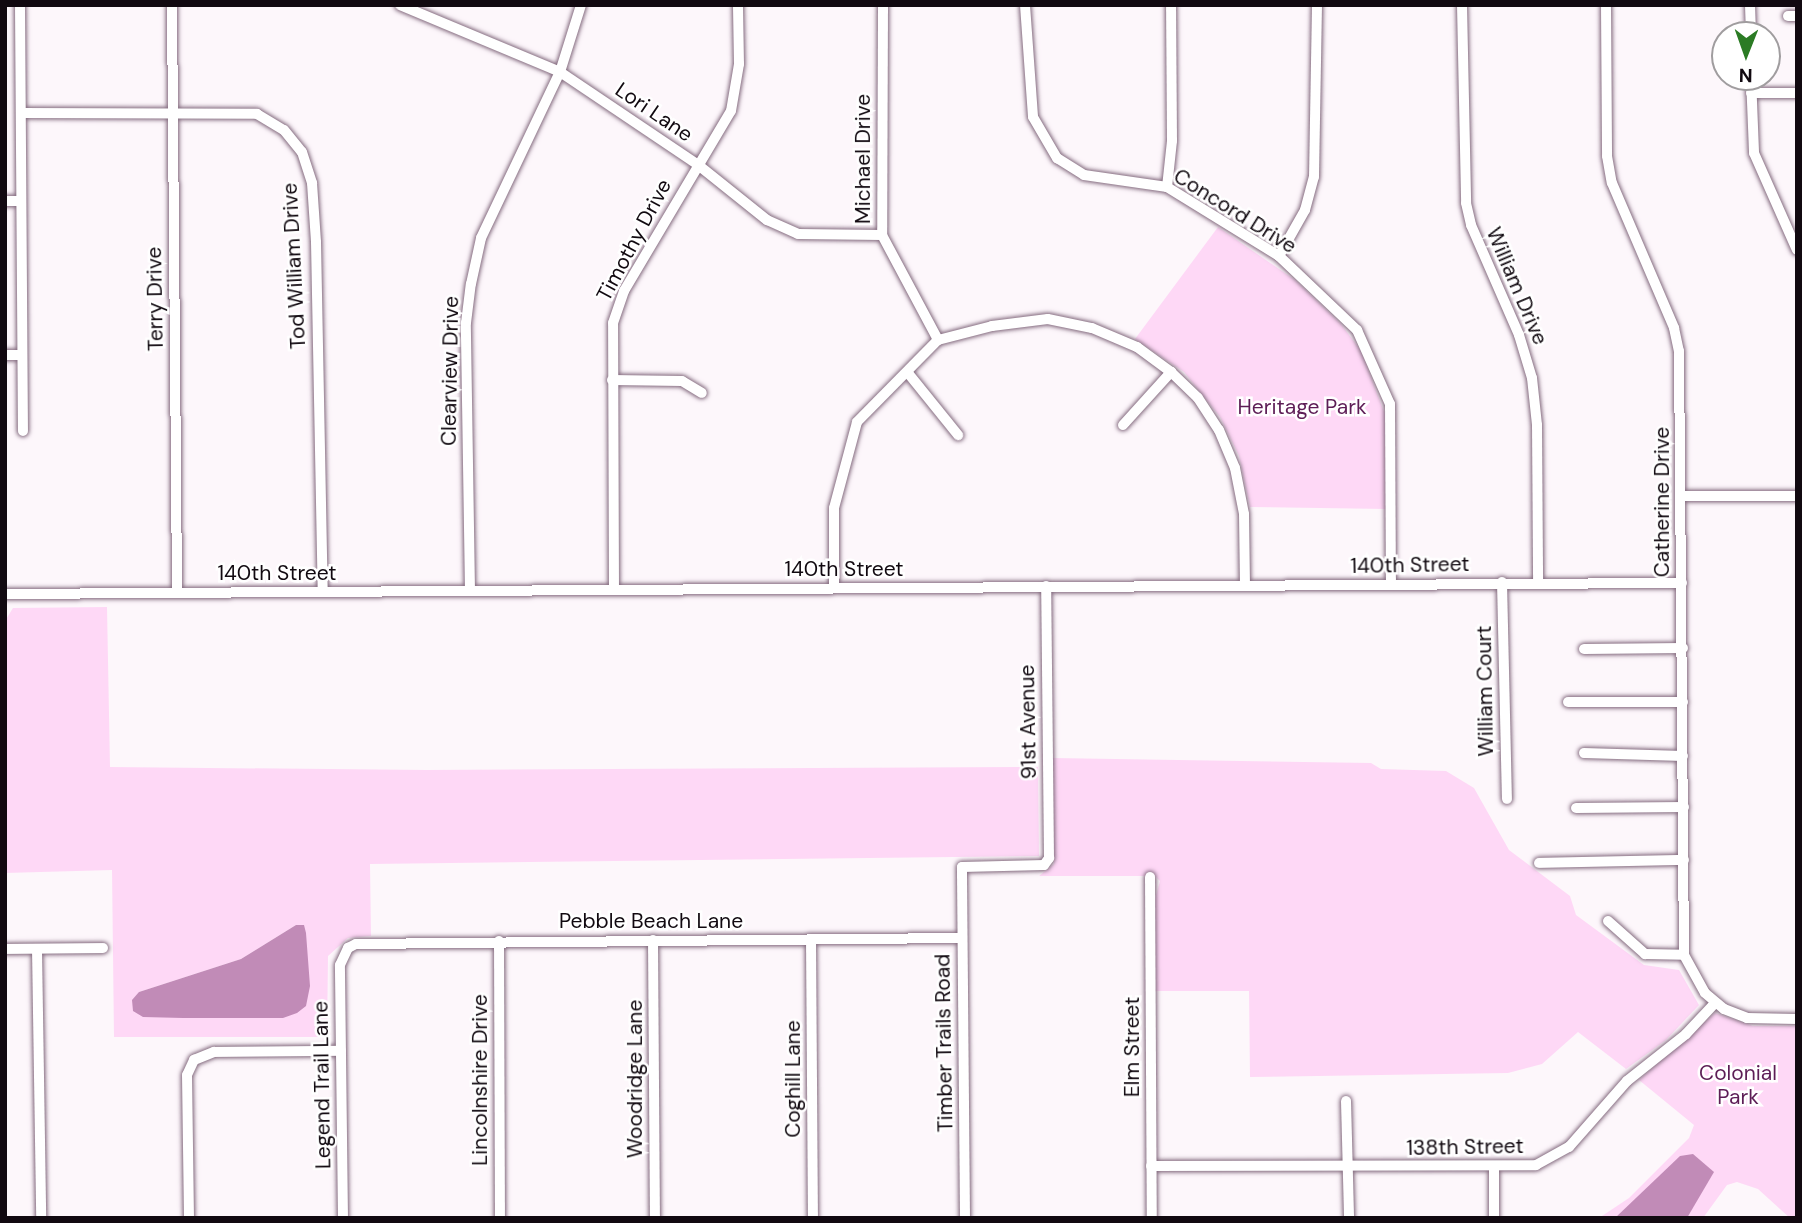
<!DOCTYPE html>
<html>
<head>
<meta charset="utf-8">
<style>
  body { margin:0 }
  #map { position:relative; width:1802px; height:1223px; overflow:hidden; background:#fdf7fb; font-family:"DM Sans",sans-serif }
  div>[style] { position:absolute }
  .green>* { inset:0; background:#fed8f6 }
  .water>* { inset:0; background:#c18bb7 }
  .roads { filter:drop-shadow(0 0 2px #856c80) drop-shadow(0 0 2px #856c80) }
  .minor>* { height:10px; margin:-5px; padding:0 5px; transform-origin:5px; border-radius:5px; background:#fff }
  span { translate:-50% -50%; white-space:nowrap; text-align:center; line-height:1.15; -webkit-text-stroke:5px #fff; paint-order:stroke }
  .street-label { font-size:21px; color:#110910 }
  .park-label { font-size:21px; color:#5d1d56 }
  .frame { position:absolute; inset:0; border:7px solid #110910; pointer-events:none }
  .north { position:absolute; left:1711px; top:21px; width:70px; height:70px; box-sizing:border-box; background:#fff; border:2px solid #a09d9f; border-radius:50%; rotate:181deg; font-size:19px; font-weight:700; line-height:28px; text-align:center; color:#110910 }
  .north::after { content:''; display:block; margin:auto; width:24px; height:32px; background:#2b7b24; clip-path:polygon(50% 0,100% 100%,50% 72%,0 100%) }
</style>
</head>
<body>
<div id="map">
  <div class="green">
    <i style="clip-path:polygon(1218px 227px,1295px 280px,1341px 324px,1361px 351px,1385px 414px,1387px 509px,1250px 507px,1239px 456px,1220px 417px,1184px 372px,1135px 339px)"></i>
    <i style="clip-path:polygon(evenodd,107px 607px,110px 767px,427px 770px,1038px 767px,1039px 856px,370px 864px,371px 936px,348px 938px,328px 956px,327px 1037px,114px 1037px,112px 870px,5px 873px,5px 621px,13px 608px,107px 607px,296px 925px,303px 925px,283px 1018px,247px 1017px,139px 992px,241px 959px,296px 925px)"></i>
    <i style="clip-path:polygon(1053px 758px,1371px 763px,1381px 769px,1446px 771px,1474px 788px,1509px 850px,1570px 896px,1576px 915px,1644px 965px,1679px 970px,1699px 1005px,1666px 1040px,1626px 1069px,1578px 1032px,1542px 1064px,1508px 1073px,1250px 1077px,1249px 991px,1155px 991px,1155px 899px,1160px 881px,1155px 876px,1039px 876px,1054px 864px)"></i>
    <i style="clip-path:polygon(1715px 1013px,1753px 1026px,1797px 1026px,1797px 1218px,1790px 1218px,1758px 1189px,1737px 1182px,1727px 1185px,1703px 1218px,1599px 1218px,1629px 1198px,1689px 1138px,1694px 1125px,1639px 1080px)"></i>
  </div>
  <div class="water">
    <i style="clip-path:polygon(296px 925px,304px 925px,306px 933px,310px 986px,306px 1006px,297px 1013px,283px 1018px,183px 1018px,143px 1017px,133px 1011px,132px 1000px,139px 992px,241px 959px)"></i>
    <i style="clip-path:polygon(1693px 1154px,1714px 1172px,1687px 1218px,1615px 1218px,1680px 1156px)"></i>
  </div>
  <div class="roads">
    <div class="minor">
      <i style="left:20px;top:5px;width:426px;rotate:89.6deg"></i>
      <i style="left:172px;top:5px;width:588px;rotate:89.51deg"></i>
      <i style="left:400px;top:5px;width:173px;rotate:22.7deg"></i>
      <i style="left:560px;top:72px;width:165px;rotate:33.9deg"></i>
      <i style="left:697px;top:164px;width:90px;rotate:38.7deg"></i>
      <i style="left:767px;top:220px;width:34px;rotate:24deg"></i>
      <i style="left:798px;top:234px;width:84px;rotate:0.7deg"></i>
      <i style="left:883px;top:5px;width:230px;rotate:90.2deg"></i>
      <i style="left:882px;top:235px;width:119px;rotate:61.9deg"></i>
      <i style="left:1025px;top:5px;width:112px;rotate:85.9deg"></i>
      <i style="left:1033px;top:117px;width:48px;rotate:59.7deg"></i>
      <i style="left:1057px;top:158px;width:32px;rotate:32deg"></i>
      <i style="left:1084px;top:175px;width:84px;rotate:8.2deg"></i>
      <i style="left:1167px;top:187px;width:132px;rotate:31.6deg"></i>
      <i style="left:1279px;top:256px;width:108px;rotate:43.5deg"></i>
      <i style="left:1357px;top:330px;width:81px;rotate:66deg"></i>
      <i style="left:1390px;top:404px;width:181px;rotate:89.7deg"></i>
      <i style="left:1462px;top:5px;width:198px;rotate:88.8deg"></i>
      <i style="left:1466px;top:203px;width:23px;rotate:77deg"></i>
      <i style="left:1471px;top:225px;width:120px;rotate:66.4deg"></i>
      <i style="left:1519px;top:335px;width:45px;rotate:73.2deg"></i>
      <i style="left:1532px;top:378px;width:47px;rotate:83.9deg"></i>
      <i style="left:1537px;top:425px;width:157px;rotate:89.6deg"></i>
      <i style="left:1606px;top:5px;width:151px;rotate:89.6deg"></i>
      <i style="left:1607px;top:156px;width:27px;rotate:80deg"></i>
      <i style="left:1612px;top:183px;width:158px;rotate:66.8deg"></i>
      <i style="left:1674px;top:328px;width:24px;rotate:78deg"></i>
      <i style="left:1679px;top:351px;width:604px;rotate:89.53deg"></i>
      <i style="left:1684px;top:955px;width:43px;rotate:61.1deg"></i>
      <i style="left:1705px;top:993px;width:25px;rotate:40deg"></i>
      <i style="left:1724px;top:1009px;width:25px;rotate:21deg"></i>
      <i style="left:1747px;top:1018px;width:50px;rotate:1.1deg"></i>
      <i style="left:1750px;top:5px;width:30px;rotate:88deg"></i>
      <i style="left:1788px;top:16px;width:9px"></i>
      <i style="left:1751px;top:77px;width:76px;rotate:87.7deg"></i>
      <i style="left:1754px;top:153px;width:106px;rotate:66.1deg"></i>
      <i style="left:1751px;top:93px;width:46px"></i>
      <i style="left:21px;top:113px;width:236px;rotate:0.2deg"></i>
      <i style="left:257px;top:114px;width:31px;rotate:31deg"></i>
      <i style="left:284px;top:130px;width:28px;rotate:51deg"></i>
      <i style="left:302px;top:152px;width:33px;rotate:72deg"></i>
      <i style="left:312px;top:183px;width:59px;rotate:86.1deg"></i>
      <i style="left:316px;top:242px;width:350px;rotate:88.9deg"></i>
      <i style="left:1167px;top:187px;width:46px;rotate:-83.8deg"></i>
      <i style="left:1172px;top:141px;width:136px;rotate:-90.4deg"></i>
      <i style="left:5px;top:201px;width:16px"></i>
      <i style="left:1279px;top:256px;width:53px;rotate:-60.5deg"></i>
      <i style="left:1305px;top:210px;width:34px;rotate:-75deg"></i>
      <i style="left:1314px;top:177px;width:172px;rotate:-89deg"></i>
      <i style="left:938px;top:340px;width:56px;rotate:-14.5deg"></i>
      <i style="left:992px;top:326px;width:56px;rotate:-7.1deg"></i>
      <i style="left:1048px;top:319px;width:45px;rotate:11.6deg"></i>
      <i style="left:1092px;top:328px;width:49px;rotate:22.9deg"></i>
      <i style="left:1137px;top:347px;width:42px;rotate:36.3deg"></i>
      <i style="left:1171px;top:372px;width:37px;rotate:44deg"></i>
      <i style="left:1198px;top:398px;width:38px;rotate:57deg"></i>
      <i style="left:1219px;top:430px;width:41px;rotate:67.2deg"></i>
      <i style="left:1235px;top:468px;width:47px;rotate:78.9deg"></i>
      <i style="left:1244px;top:514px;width:70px;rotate:89.2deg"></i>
      <i style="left:5px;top:355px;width:17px"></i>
      <i style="left:908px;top:373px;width:80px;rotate:51.1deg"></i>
      <i style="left:612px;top:380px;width:70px;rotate:0.8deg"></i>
      <i style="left:682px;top:381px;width:23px;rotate:31deg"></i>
      <i style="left:1123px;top:425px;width:72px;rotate:-47.8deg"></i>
      <i style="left:1682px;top:496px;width:115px"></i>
      <i style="left:1502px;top:582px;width:217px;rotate:88.7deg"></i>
      <i style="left:834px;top:588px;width:80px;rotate:-90deg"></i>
      <i style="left:834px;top:508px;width:89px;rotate:-75deg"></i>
      <i style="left:857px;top:422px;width:115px;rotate:-45.4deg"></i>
      <i style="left:614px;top:590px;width:267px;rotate:-90.2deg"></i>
      <i style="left:613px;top:323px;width:34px;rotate:-71deg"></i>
      <i style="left:624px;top:291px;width:209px;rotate:-59.3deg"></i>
      <i style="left:731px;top:111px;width:48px;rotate:-80.3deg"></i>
      <i style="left:739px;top:64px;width:59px;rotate:-91deg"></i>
      <i style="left:470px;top:591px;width:268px;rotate:-90.9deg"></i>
      <i style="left:466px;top:323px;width:39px;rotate:-83deg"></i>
      <i style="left:471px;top:284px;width:47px;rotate:-77.7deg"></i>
      <i style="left:481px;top:238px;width:184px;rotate:-64.6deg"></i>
      <i style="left:560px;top:72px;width:70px;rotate:-72.6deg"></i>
      <i style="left:5px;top:594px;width:1677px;rotate:-0.38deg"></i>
      <i style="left:1584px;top:649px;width:99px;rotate:-0.6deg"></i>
      <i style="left:1568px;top:702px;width:115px"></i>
      <i style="left:1584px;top:753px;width:99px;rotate:1.7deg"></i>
      <i style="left:1576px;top:808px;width:108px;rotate:-0.5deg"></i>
      <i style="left:1539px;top:863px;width:145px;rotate:-1.2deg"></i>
      <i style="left:1150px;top:877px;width:341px;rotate:89.7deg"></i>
      <i style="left:1608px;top:921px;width:50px;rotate:41.7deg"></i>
      <i style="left:1645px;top:954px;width:39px;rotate:1deg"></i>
      <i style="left:811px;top:939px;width:279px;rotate:89.6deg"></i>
      <i style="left:653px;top:940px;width:278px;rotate:89.6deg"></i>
      <i style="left:499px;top:941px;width:277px;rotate:89.8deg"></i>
      <i style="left:5px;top:949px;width:98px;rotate:-0.6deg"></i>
      <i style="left:37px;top:949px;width:269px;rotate:89.1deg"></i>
      <i style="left:1346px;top:1101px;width:117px;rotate:88.5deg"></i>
      <i style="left:1151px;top:1166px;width:385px;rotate:-0.1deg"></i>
      <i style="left:1536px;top:1165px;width:38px;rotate:-29deg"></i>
      <i style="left:1569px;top:1147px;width:88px;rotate:-48.7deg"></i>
      <i style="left:1627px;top:1081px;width:75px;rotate:-38.5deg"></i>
      <i style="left:1686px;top:1034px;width:42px;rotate:-46.9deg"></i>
      <i style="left:1494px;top:1166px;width:52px;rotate:90deg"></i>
      <i style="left:189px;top:1218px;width:143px;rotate:-90.8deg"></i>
      <i style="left:187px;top:1075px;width:17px;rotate:-65deg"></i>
      <i style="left:194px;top:1060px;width:22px;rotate:-22deg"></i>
      <i style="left:214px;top:1052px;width:127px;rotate:-0.5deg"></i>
      <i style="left:343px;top:1218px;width:253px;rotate:-90.7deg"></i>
      <i style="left:340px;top:965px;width:19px;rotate:-65deg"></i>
      <i style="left:348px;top:948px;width:9px;rotate:-27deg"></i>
      <i style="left:356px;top:944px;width:606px;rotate:-0.57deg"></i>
      <i style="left:965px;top:1218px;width:351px;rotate:-90.5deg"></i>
      <i style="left:962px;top:867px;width:82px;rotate:-1.4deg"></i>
      <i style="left:1044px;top:865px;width:9px;rotate:-54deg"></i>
      <i style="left:1049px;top:858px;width:272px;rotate:-90.6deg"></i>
    </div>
  </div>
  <div class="street-label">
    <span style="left:654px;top:112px;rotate:34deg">Lori Lane</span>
    <span style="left:863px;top:159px;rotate:-90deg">Michael Drive</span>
    <span style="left:1235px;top:211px;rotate:32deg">Concord Drive</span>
    <span style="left:634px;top:240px;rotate:-62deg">Timothy Drive</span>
    <span style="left:294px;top:266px;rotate:-93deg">Tod William Drive</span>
    <span style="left:1517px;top:286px;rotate:67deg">William Drive</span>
    <span style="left:155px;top:299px;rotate:-91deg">Terry Drive</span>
    <span style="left:450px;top:371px;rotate:-89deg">Clearview Drive</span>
    <span style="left:1662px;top:502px;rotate:-90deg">Catherine Drive</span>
    <span style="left:1410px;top:565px;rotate:-1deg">140th Street</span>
    <span style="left:844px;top:569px">140th Street</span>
    <span style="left:277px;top:573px">140th Street</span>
    <span style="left:1485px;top:691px;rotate:-91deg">William Court</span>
    <span style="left:1028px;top:722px;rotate:-91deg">91st Avenue</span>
    <span style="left:651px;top:921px">Pebble Beach Lane</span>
    <span style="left:944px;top:1043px;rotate:-91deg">Timber Trails Road</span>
    <span style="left:1132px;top:1047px;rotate:-90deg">Elm Street</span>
    <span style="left:635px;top:1079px;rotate:-90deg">Woodridge Lane</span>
    <span style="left:793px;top:1079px;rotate:-90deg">Coghill Lane</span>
    <span style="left:480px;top:1080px;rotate:-90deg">Lincolnshire Drive</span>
    <span style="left:322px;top:1085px;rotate:-91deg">Legend Trail Lane</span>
    <span style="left:1465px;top:1147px;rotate:-1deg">138th Street</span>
  </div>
  <div class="park-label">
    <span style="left:1302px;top:407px">Heritage Park</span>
    <span style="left:1738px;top:1085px">Colonial<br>Park</span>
  </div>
  <div class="frame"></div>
  <div class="north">N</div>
</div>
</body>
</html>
